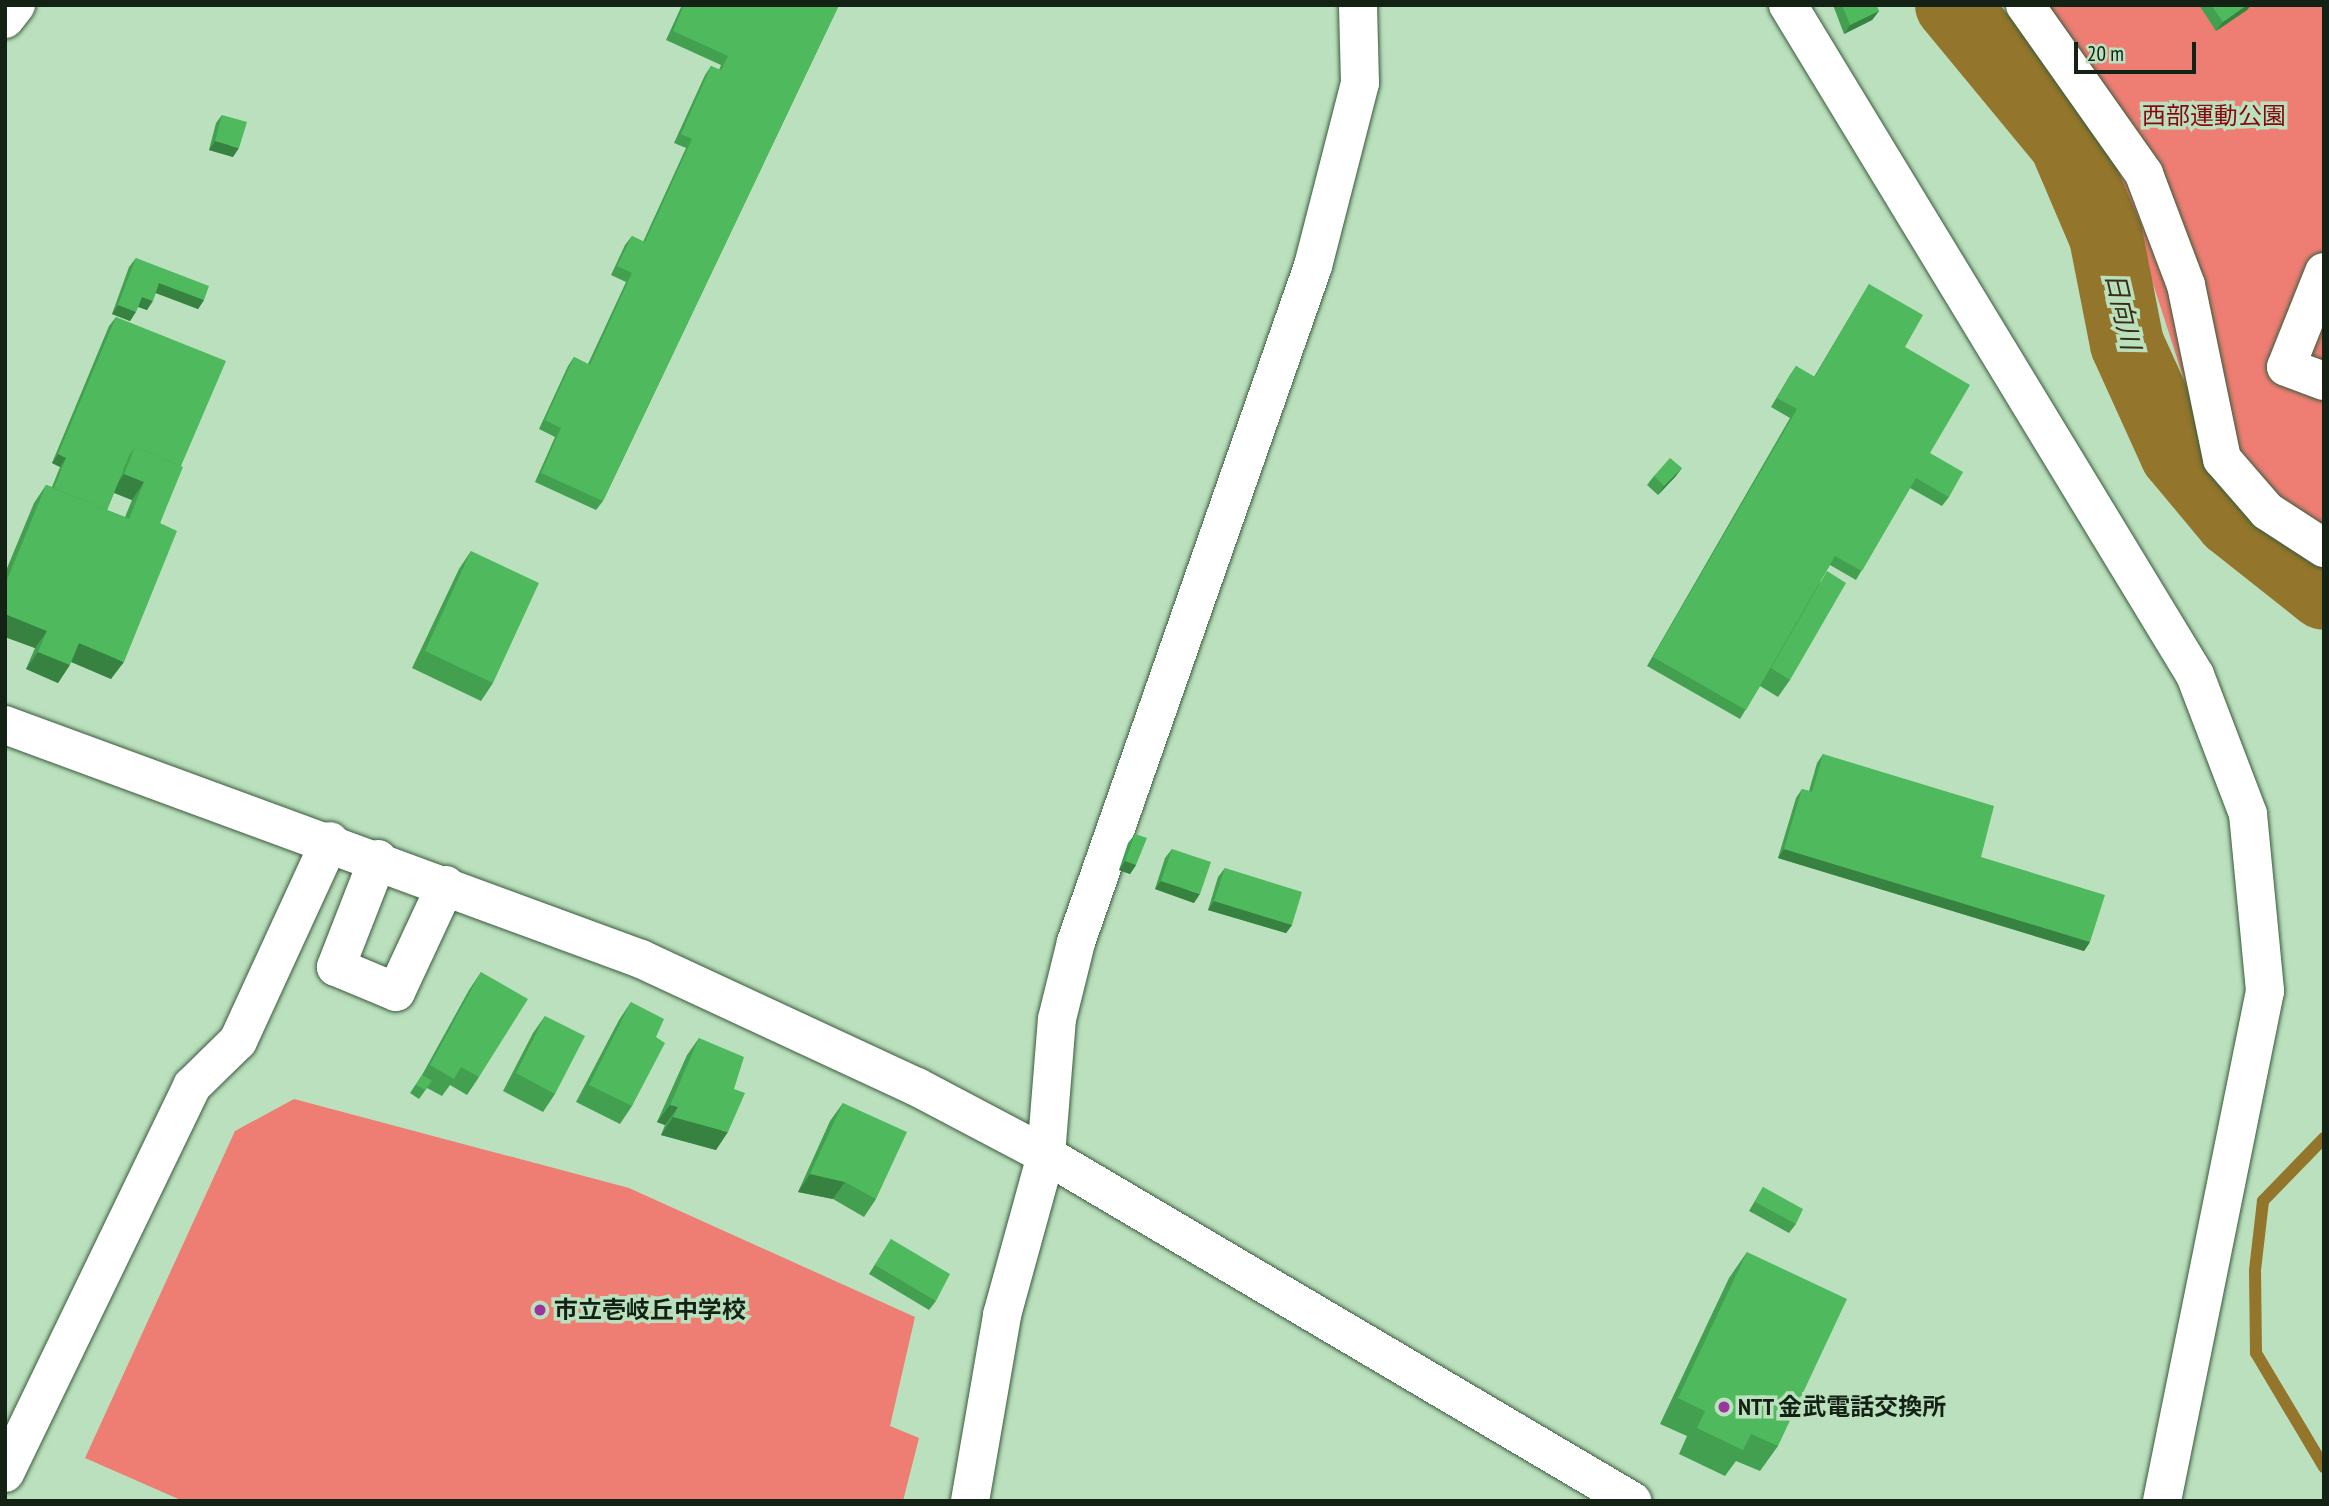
<!DOCTYPE html>
<html>
<head>
<meta charset="utf-8">
<style>
  body { margin:0 }
  #map { position:relative; width:2329px; height:1506px; overflow:hidden; background:#bbe0bd; font-family:"PT Sans Narrow","Noto Sans JP",sans-serif }
  div>[style] { position:absolute }
  .green>* { inset:0; background:#ee7e74 }
  .stream>* { height:12px; margin:-6px; padding:0 6px; transform-origin:6px; border-radius:6px; background:#93752b }
  .river>* { height:74px; margin:-37px; padding:0 37px; transform-origin:37px; border-radius:37px; background:#93752b }
  .roads { filter:drop-shadow(0 0 2px #3a5b3d) drop-shadow(0 0 2px #3a5b3d) }
  .minor>* { height:38px; margin:-19px; padding:0 19px; transform-origin:19px; border-radius:19px; background:#fff }
  .wall>* { inset:0; background:#43a050 }
  .shaded-wall>* { inset:0; background:#378241 }
  .building>* { inset:0; background:#4eba5d }
  .dots>* { width:19px; height:19px; translate:-50% -50%; box-sizing:border-box; border:4px solid #bbe0bd; border-radius:50% }
  span { translate:-50% -50%; white-space:nowrap; text-align:center; line-height:1.15; -webkit-text-stroke:7px #bbe0bd; paint-order:stroke }
  .park-label { font-size:24px; color:#860811 }
  .poi-label { font-size:24px; color:#142215; font-weight:700 }
  .left { translate:0 -50%; text-align:left }
  .water-label { font-size:26px; color:#392f18; font-style:italic }
  .frame { position:absolute; inset:0; border:7px solid #142215; pointer-events:none }
  .scale { position:absolute; left:2074px; top:42px; width:122px; height:32px; box-sizing:border-box; border:4px solid #142215; border-top:0; padding-left:9px; font-size:21px; line-height:24px; white-space:nowrap; color:#142215; -webkit-text-stroke:5px #bbe0bd; paint-order:stroke }
</style>
</head>
<body>
<div id="map">
  <div class="green">
    <i style="clip-path:polygon(2005px 5px,2324px 5px,2324px 569px,2227px 485px,2193px 434px,2185px 383px,2111px 153px)"></i>
    <i style="clip-path:polygon(294px 1099px,629px 1188px,915px 1317px,890px 1426px,919px 1438px,903px 1501px,183px 1501px,85px 1458px,235px 1131px)"></i>
  </div>
  <div class="stream">
    <i style="left:2324px;top:1138px;width:88px;rotate:134.1deg"></i>
    <i style="left:2263px;top:1201px;width:69px;rotate:96.6deg"></i>
    <i style="left:2255px;top:1270px;width:83px;rotate:89.3deg"></i>
    <i style="left:2256px;top:1353px;width:133px;rotate:59.2deg"></i>
  </div>
  <div class="river">
    <i style="left:1952px;top:5px;width:179px;rotate:50.4deg"></i>
    <i style="left:2066px;top:143px;width:102px;rotate:66.9deg"></i>
    <i style="left:2106px;top:237px;width:109px;rotate:78.9deg"></i>
    <i style="left:2127px;top:344px;width:121px;rotate:65.6deg"></i>
    <i style="left:2177px;top:454px;width:86px;rotate:50.2deg"></i>
    <i style="left:2232px;top:520px;width:117px;rotate:38.4deg"></i>
  </div>
  <div class="roads">
    <div class="minor">
      <i style="left:1788px;top:5px;width:784px;rotate:58.72deg"></i>
      <i style="left:2195px;top:675px;width:149px;rotate:69.1deg"></i>
      <i style="left:2248px;top:814px;width:178px;rotate:84.5deg"></i>
      <i style="left:2265px;top:991px;width:520px;rotate:101.42deg"></i>
      <i style="left:2025px;top:5px;width:207px;rotate:54.8deg"></i>
      <i style="left:2144px;top:174px;width:119px;rotate:69.3deg"></i>
      <i style="left:2186px;top:285px;width:178px;rotate:78.3deg"></i>
      <i style="left:2222px;top:459px;width:69px;rotate:49.1deg"></i>
      <i style="left:2267px;top:511px;width:68px;rotate:33deg"></i>
      <i style="left:5px;top:19px;width:18px;rotate:-52deg"></i>
      <i style="left:2324px;top:272px;width:102px;rotate:111.8deg"></i>
      <i style="left:2286px;top:367px;width:40px;rotate:20.2deg"></i>
      <i style="left:5px;top:725px;width:678px;rotate:20.2deg"></i>
      <i style="left:641px;top:959px;width:304px;rotate:24.9deg"></i>
      <i style="left:917px;top:1087px;width:146px;rotate:27.8deg"></i>
      <i style="left:1046px;top:1155px;width:681px;rotate:30.56deg"></i>
      <i style="left:378px;top:859px;width:116px;rotate:111.3deg"></i>
      <i style="left:336px;top:967px;width:65px;rotate:22.6deg"></i>
      <i style="left:396px;top:992px;width:118px;rotate:-65deg"></i>
      <i style="left:5px;top:1473px;width:430px;rotate:-64.2deg"></i>
      <i style="left:192px;top:1086px;width:64px;rotate:-44.4deg"></i>
      <i style="left:238px;top:1041px;width:220px;rotate:-65.3deg"></i>
      <i style="left:970px;top:1501px;width:189px;rotate:-80.2deg"></i>
      <i style="left:1002px;top:1315px;width:166px;rotate:-74.6deg"></i>
      <i style="left:1046px;top:1155px;width:136px;rotate:-85.4deg"></i>
      <i style="left:1057px;top:1019px;width:79px;rotate:-76.1deg"></i>
      <i style="left:1076px;top:942px;width:716px;rotate:-70.68deg"></i>
      <i style="left:1313px;top:266px;width:189px;rotate:-75.6deg"></i>
      <i style="left:1360px;top:83px;width:78px;rotate:-91.5deg"></i>
    </div>
  </div>
  <div class="wall">
    <i style="clip-path:polygon(682px 5px,839px 5px,603px 501px,596px 510px,535px 482px,555px 437px,539px 429px,568px 366px,574px 357px,588px 364px,626px 282px,611px 275px,625px 245px,632px 236px,643px 242px,686px 148px,674px 143px,705px 75px,711px 66px,719px 70px,721px 65px,666px 40px)"></i>
    <i style="clip-path:polygon(1833px 5px,1876px 5px,1879px 11px,1872px 20px,1844px 34px)"></i>
    <i style="clip-path:polygon(2199px 5px,2251px 5px,2247px 10px,2216px 31px)"></i>
    <i style="clip-path:polygon(222px 115px,233px 157px,209px 150px,216px 123px)"></i>
    <i style="clip-path:polygon(136px 258px,204px 300px,198px 309px,156px 293px,147px 310px,138px 307px,130px 321px,112px 314px,129px 267px)"></i>
    <i style="clip-path:polygon(1869px 284px,1905px 347px,1930px 453px,1949px 497px,1942px 506px,1910px 488px,1856px 580px,1830px 565px,1821px 580px,1790px 680px,1778px 697px,1760px 686px,1740px 719px,1647px 666px,1790px 418px,1771px 407px,1790px 375px,1796px 366px,1814px 377px)"></i>
    <i style="clip-path:polygon(evenodd,116px 317px,181px 466px,160px 523px,111px 679px,71px 662px,58px 683px,26px 669px,35px 648px,5px 637px,5px 573px,34px 503px,46px 485px,52px 487px,60px 467px,52px 463px,109px 326px,116px 317px,114px 493px,132px 500px,125px 517px,107px 510px,114px 493px)"></i>
    <i style="clip-path:polygon(1682px 468px,1675px 477px,1658px 495px,1647px 485px,1654px 476px)"></i>
    <i style="clip-path:polygon(471px 551px,493px 683px,481px 701px,412px 668px,459px 569px)"></i>
    <i style="clip-path:polygon(1823px 754px,1981px 857px,2090px 942px,2084px 951px,1778px 858px,1796px 798px,1802px 789px,1809px 791px,1817px 763px)"></i>
    <i style="clip-path:polygon(1135px 834px,1136px 865px,1130px 874px,1119px 870px,1128px 843px)"></i>
    <i style="clip-path:polygon(1172px 849px,1194px 903px,1155px 889px,1165px 858px)"></i>
    <i style="clip-path:polygon(1225px 868px,1292px 925px,1286px 933px,1208px 910px,1218px 877px)"></i>
    <i style="clip-path:polygon(481px 972px,479px 1077px,467px 1095px,450px 1085px,442px 1096px,427px 1088px,419px 1099px,410px 1093px,422px 1075px,469px 990px)"></i>
    <i style="clip-path:polygon(631px 1002px,656px 1037px,632px 1106px,620px 1124px,576px 1102px,619px 1020px)"></i>
    <i style="clip-path:polygon(545px 1016px,555px 1094px,543px 1112px,503px 1091px,533px 1033px)"></i>
    <i style="clip-path:polygon(699px 1038px,734px 1089px,716px 1150px,661px 1135px,665px 1125px,657px 1122px,687px 1055px)"></i>
    <i style="clip-path:polygon(843px 1103px,876px 1199px,864px 1217px,833px 1199px,798px 1192px,830px 1121px)"></i>
    <i style="clip-path:polygon(1763px 1187px,1796px 1224px,1789px 1233px,1749px 1211px)"></i>
    <i style="clip-path:polygon(891px 1239px,936px 1301px,929px 1310px,869px 1274px)"></i>
    <i style="clip-path:polygon(1747px 1252px,1778px 1446px,1760px 1471px,1736px 1461px,1725px 1476px,1679px 1454px,1687px 1436px,1660px 1424px,1729px 1278px)"></i>
  </div>
  <div class="shaded-wall">
    <i style="clip-path:polygon(2247px 5px,2251px 5px,2247px 10px,2216px 31px,2223px 22px)"></i>
    <i style="clip-path:polygon(1879px 11px,1872px 20px,1844px 34px,1850px 25px)"></i>
    <i style="clip-path:polygon(215px 141px,239px 148px,233px 157px,209px 150px)"></i>
    <i style="clip-path:polygon(159px 283px,204px 300px,198px 309px,153px 292px)"></i>
    <i style="clip-path:polygon(142px 297px,153px 301px,147px 310px,136px 306px)"></i>
    <i style="clip-path:polygon(118px 305px,136px 312px,130px 321px,112px 314px)"></i>
    <i style="clip-path:polygon(58px 454px,66px 458px,60px 467px,52px 463px)"></i>
    <i style="clip-path:polygon(1682px 468px,1675px 477px,1658px 495px,1664px 486px)"></i>
    <i style="clip-path:polygon(124px 474px,144px 482px,132px 500px,112px 492px)"></i>
    <i style="clip-path:polygon(5px 614px,47px 631px,35px 648px,5px 637px)"></i>
    <i style="clip-path:polygon(79px 643px,124px 662px,111px 679px,67px 660px)"></i>
    <i style="clip-path:polygon(38px 652px,70px 665px,58px 683px,26px 669px)"></i>
    <i style="clip-path:polygon(1784px 849px,2090px 942px,2084px 951px,1778px 858px)"></i>
    <i style="clip-path:polygon(1125px 861px,1136px 865px,1130px 874px,1119px 870px)"></i>
    <i style="clip-path:polygon(1161px 881px,1200px 894px,1194px 903px,1155px 889px)"></i>
    <i style="clip-path:polygon(1214px 901px,1292px 925px,1286px 933px,1208px 910px)"></i>
    <i style="clip-path:polygon(670px 1105px,678px 1107px,665px 1125px,657px 1122px)"></i>
    <i style="clip-path:polygon(673px 1117px,728px 1132px,716px 1150px,661px 1135px)"></i>
    <i style="clip-path:polygon(810px 1174px,845px 1182px,833px 1199px,798px 1192px)"></i>
  </div>
  <div class="building">
    <i style="clip-path:polygon(684px 5px,839px 5px,603px 501px,541px 473px,561px 428px,545px 420px,574px 357px,590px 365px,632px 273px,617px 266px,632px 236px,645px 242px,692px 139px,681px 134px,711px 66px,721px 70px,728px 56px,673px 31px)"></i>
    <i style="clip-path:polygon(1842px 5px,1876px 5px,1879px 11px,1850px 25px)"></i>
    <i style="clip-path:polygon(2211px 5px,2247px 5px,2223px 22px)"></i>
    <i style="clip-path:polygon(222px 115px,247px 122px,239px 148px,215px 141px)"></i>
    <i style="clip-path:polygon(136px 258px,209px 286px,204px 300px,159px 283px,153px 301px,142px 297px,136px 312px,118px 305px)"></i>
    <i style="clip-path:polygon(1869px 284px,1923px 315px,1905px 347px,1970px 385px,1930px 453px,1963px 472px,1949px 497px,1916px 478px,1862px 571px,1835px 556px,1746px 710px,1653px 657px,1797px 409px,1777px 398px,1796px 366px,1815px 377px)"></i>
    <i style="clip-path:polygon(116px 317px,226px 361px,181px 466px,135px 447px,129px 456px,107px 510px,54px 488px,66px 458px,58px 454px)"></i>
    <i style="clip-path:polygon(135px 447px,183px 467px,160px 523px,177px 531px,124px 662px,79px 643px,70px 665px,38px 652px,47px 631px,5px 614px,5px 585px,46px 485px,129px 519px,144px 482px,124px 474px)"></i>
    <i style="clip-path:polygon(1670px 458px,1682px 468px,1664px 486px,1654px 476px)"></i>
    <i style="clip-path:polygon(471px 551px,539px 583px,493px 683px,425px 651px)"></i>
    <i style="clip-path:polygon(1827px 571px,1846px 583px,1790px 680px,1771px 668px)"></i>
    <i style="clip-path:polygon(1823px 754px,1994px 806px,1981px 857px,2105px 895px,2090px 942px,1784px 849px,1802px 789px,1812px 792px)"></i>
    <i style="clip-path:polygon(1135px 834px,1147px 838px,1136px 865px,1125px 861px)"></i>
    <i style="clip-path:polygon(1172px 849px,1211px 862px,1200px 894px,1161px 881px)"></i>
    <i style="clip-path:polygon(1225px 868px,1302px 892px,1292px 925px,1214px 901px)"></i>
    <i style="clip-path:polygon(481px 972px,528px 999px,479px 1077px,461px 1067px,454px 1079px,430px 1065px)"></i>
    <i style="clip-path:polygon(631px 1002px,664px 1019px,656px 1037px,665px 1043px,632px 1106px,589px 1085px)"></i>
    <i style="clip-path:polygon(545px 1016px,585px 1036px,555px 1094px,516px 1073px)"></i>
    <i style="clip-path:polygon(699px 1038px,744px 1057px,734px 1089px,745px 1093px,728px 1132px,673px 1117px,678px 1107px,670px 1105px)"></i>
    <i style="clip-path:polygon(422px 1075px,432px 1081px,425px 1090px,416px 1085px)"></i>
    <i style="clip-path:polygon(843px 1103px,907px 1132px,876px 1199px,845px 1182px,810px 1174px)"></i>
    <i style="clip-path:polygon(1763px 1187px,1803px 1209px,1796px 1224px,1755px 1202px)"></i>
    <i style="clip-path:polygon(891px 1239px,950px 1274px,936px 1301px,875px 1265px)"></i>
    <i style="clip-path:polygon(1747px 1252px,1847px 1299px,1778px 1446px,1751px 1434px,1743px 1450px,1697px 1428px,1705px 1411px,1678px 1398px)"></i>
  </div>
  <div class="dots">
    <i style="left:540px;top:1310px;background:#99369d"></i>
    <i style="left:1724px;top:1407px;background:#99369d"></i>
  </div>
  <div class="park-label">
    <span style="left:2214px;top:116px">西部運動公園</span>
  </div>
  <div class="poi-label">
    <span class="left" style="left:554px;top:1310px">市立壱岐丘中学校</span>
    <span class="left" style="left:1738px;top:1407px">NTT 金武電話交換所</span>
  </div>
  <div class="water-label">
    <span style="left:2123px;top:311px;rotate:77deg">日向川</span>
  </div>
  <div class="frame"></div>
  <div class="scale">20 m</div>
</div>
</body>
</html>
